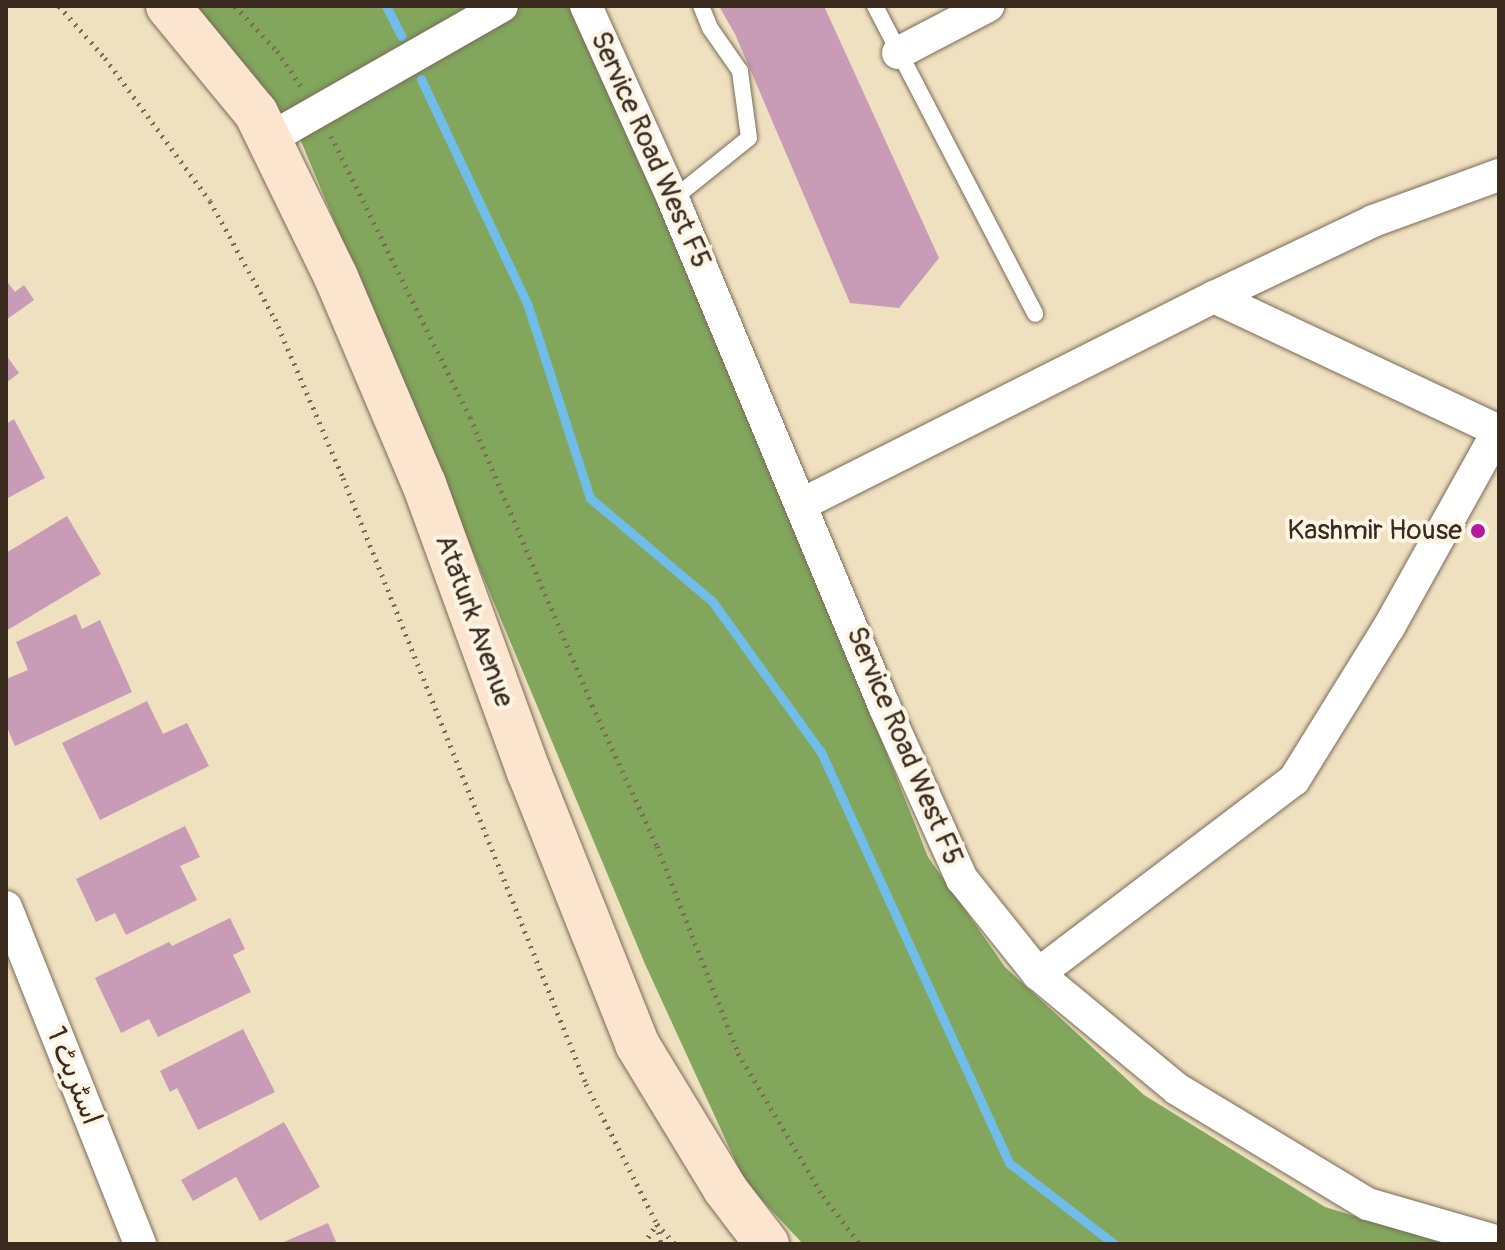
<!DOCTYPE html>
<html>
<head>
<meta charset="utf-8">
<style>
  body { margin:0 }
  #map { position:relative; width:1505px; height:1250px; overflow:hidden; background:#efe1c0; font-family:Pangolin,"Playpen Sans Arabic",sans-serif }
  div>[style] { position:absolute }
  .forest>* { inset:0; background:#81a65c }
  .stream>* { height:9px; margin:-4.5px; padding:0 4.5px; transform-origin:4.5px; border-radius:4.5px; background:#71bdea }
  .building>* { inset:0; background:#c89bb7 }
  .path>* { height:5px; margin-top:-2.5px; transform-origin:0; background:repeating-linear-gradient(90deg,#7a6a57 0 2px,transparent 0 8px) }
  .roads { filter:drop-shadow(0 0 2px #7a6a57) drop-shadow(0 0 2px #7a6a57) }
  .lane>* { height:16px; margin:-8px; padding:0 8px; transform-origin:8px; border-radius:8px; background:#fff }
  .street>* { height:32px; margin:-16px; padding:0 16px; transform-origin:16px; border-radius:16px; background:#fff }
  .secondary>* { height:44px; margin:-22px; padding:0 22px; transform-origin:22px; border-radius:22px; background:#fbe5cf }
  .dots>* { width:22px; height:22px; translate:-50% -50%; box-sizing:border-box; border:4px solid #fcf5e5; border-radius:50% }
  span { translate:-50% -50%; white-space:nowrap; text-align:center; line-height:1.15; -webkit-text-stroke:8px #fcf5e5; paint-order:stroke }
  .street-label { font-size:28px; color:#3b2a1e }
  .poi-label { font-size:28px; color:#3b2a1e }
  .right { translate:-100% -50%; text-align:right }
  .frame { position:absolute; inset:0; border:8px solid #3b2a1e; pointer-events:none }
</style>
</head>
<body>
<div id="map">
  <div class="forest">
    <i style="clip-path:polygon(193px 6px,577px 6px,838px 630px,928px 857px,1005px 967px,1144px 1095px,1325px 1207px,1446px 1244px,803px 1244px,745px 1182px,645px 964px,298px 134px)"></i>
  </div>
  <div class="stream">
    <i style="left:386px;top:6px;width:34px;rotate:63deg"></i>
    <i style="left:421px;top:79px;width:248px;rotate:64.7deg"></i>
    <i style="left:527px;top:303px;width:205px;rotate:72.1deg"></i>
    <i style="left:590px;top:498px;width:160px;rotate:40.2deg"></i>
    <i style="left:712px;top:601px;width:186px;rotate:54.2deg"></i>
    <i style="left:821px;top:752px;width:452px;rotate:65.4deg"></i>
    <i style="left:1009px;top:1163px;width:133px;rotate:37.6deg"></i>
  </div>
  <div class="building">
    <i style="clip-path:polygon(719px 6px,824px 6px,939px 258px,899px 308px,850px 303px,735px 34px)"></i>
    <i style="clip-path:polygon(6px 280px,15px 292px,24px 285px,34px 300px,6px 320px)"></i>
    <i style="clip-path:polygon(6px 355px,19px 373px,6px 383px)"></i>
    <i style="clip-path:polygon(14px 419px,45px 478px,6px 499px,6px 424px)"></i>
    <i style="clip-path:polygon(67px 516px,101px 574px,6px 631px,6px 553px)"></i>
    <i style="clip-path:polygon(76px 614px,82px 629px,100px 620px,132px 692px,15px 746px,6px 725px,6px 679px,28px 670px,16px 642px)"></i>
    <i style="clip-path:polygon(147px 701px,163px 734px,187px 723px,209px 766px,100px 820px,62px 743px)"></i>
    <i style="clip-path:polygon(185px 826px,200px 857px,180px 866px,197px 900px,126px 935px,115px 913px,96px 922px,76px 879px)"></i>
    <i style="clip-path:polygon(230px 918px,245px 949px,233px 955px,251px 992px,158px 1037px,149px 1019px,121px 1033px,95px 978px,169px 942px,172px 946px)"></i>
    <i style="clip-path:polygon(243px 1029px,275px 1092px,198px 1130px,177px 1088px,170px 1092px,160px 1071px)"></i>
    <i style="clip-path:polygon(284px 1122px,320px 1187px,260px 1221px,236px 1177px,193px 1201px,181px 1180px)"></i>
    <i style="clip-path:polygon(328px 1223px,337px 1244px,279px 1244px)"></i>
  </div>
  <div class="path">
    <i style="left:59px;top:6px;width:69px;rotate:48.5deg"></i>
    <i style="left:105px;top:58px;width:177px;rotate:53.7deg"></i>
    <i style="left:210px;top:201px;width:135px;rotate:61.2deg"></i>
    <i style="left:275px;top:319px;width:173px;rotate:66.8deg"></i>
    <i style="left:343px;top:478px;width:653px;rotate:68.15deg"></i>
    <i style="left:586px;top:1084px;width:157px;rotate:63.1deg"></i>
    <i style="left:657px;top:1224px;width:20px;rotate:79deg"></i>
    <i style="left:235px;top:6px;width:62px;rotate:47deg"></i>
    <i style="left:277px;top:51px;width:42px;rotate:55.6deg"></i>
    <i style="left:331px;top:136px;width:313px;rotate:63.7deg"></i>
    <i style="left:470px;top:417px;width:313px;rotate:67deg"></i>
    <i style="left:592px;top:705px;width:155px;rotate:65.3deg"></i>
    <i style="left:657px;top:846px;width:222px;rotate:68.6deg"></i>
    <i style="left:738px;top:1053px;width:166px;rotate:59.3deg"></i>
    <i style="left:823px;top:1196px;width:61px;rotate:52.4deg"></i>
    <i style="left:657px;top:1224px;width:27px;rotate:48deg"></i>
    <i style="left:644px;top:1244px;width:22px;rotate:-58deg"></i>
  </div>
  <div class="roads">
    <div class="lane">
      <i style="left:875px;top:6px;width:347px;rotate:62.5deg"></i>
      <i style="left:673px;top:199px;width:97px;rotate:-38.8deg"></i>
      <i style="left:749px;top:138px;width:68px;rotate:-97.7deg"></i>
      <i style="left:740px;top:71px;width:52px;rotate:-124.9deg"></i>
      <i style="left:710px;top:28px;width:24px;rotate:-112deg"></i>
    </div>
    <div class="street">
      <i style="left:586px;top:6px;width:212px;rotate:65.7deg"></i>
      <i style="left:673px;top:199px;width:551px;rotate:67.39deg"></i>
      <i style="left:885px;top:708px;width:188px;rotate:65.8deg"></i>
      <i style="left:962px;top:879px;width:122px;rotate:51.3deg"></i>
      <i style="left:1038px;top:974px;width:180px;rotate:39.6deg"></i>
      <i style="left:1177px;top:1089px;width:223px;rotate:31.1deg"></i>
      <i style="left:1368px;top:1204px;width:136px;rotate:16.2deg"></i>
      <i style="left:898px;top:53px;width:102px;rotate:-27.6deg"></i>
      <i style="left:269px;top:139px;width:268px;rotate:-29.7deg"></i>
      <i style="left:1214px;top:297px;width:313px;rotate:25.2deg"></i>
      <i style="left:802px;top:504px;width:461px;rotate:-26.7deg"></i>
      <i style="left:1214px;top:297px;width:176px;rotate:-25.5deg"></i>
      <i style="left:1373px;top:221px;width:134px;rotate:-20.1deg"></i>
      <i style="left:6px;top:907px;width:363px;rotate:68.3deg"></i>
      <i style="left:1038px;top:974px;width:321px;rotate:-37.2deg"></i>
      <i style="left:1294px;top:780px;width:180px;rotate:-58.2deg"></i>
      <i style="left:1389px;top:627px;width:227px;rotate:-60.9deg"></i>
    </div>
    <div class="secondary">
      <i style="left:168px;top:6px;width:139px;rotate:50.6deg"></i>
      <i style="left:256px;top:113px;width:182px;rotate:64deg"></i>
      <i style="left:336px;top:277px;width:225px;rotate:67deg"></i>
      <i style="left:424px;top:484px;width:307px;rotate:70deg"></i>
      <i style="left:529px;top:772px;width:293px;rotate:68.3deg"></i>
      <i style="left:637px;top:1044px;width:170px;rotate:58.7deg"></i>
      <i style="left:725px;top:1189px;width:69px;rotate:52.6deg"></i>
    </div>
  </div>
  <div class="dots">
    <i style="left:1478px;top:531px;background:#b5179e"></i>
  </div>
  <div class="street-label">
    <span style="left:650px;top:150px;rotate:66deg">Service Road West F5</span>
    <span style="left:474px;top:621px;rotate:70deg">Ataturk Avenue</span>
    <span style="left:904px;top:746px;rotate:67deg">Service Road West F5</span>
    <span style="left:73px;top:1076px;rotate:68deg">اسٹریٹ 1</span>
  </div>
  <div class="poi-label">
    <span class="right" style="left:1462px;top:531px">Kashmir House</span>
  </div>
  <div class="frame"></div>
</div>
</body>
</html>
